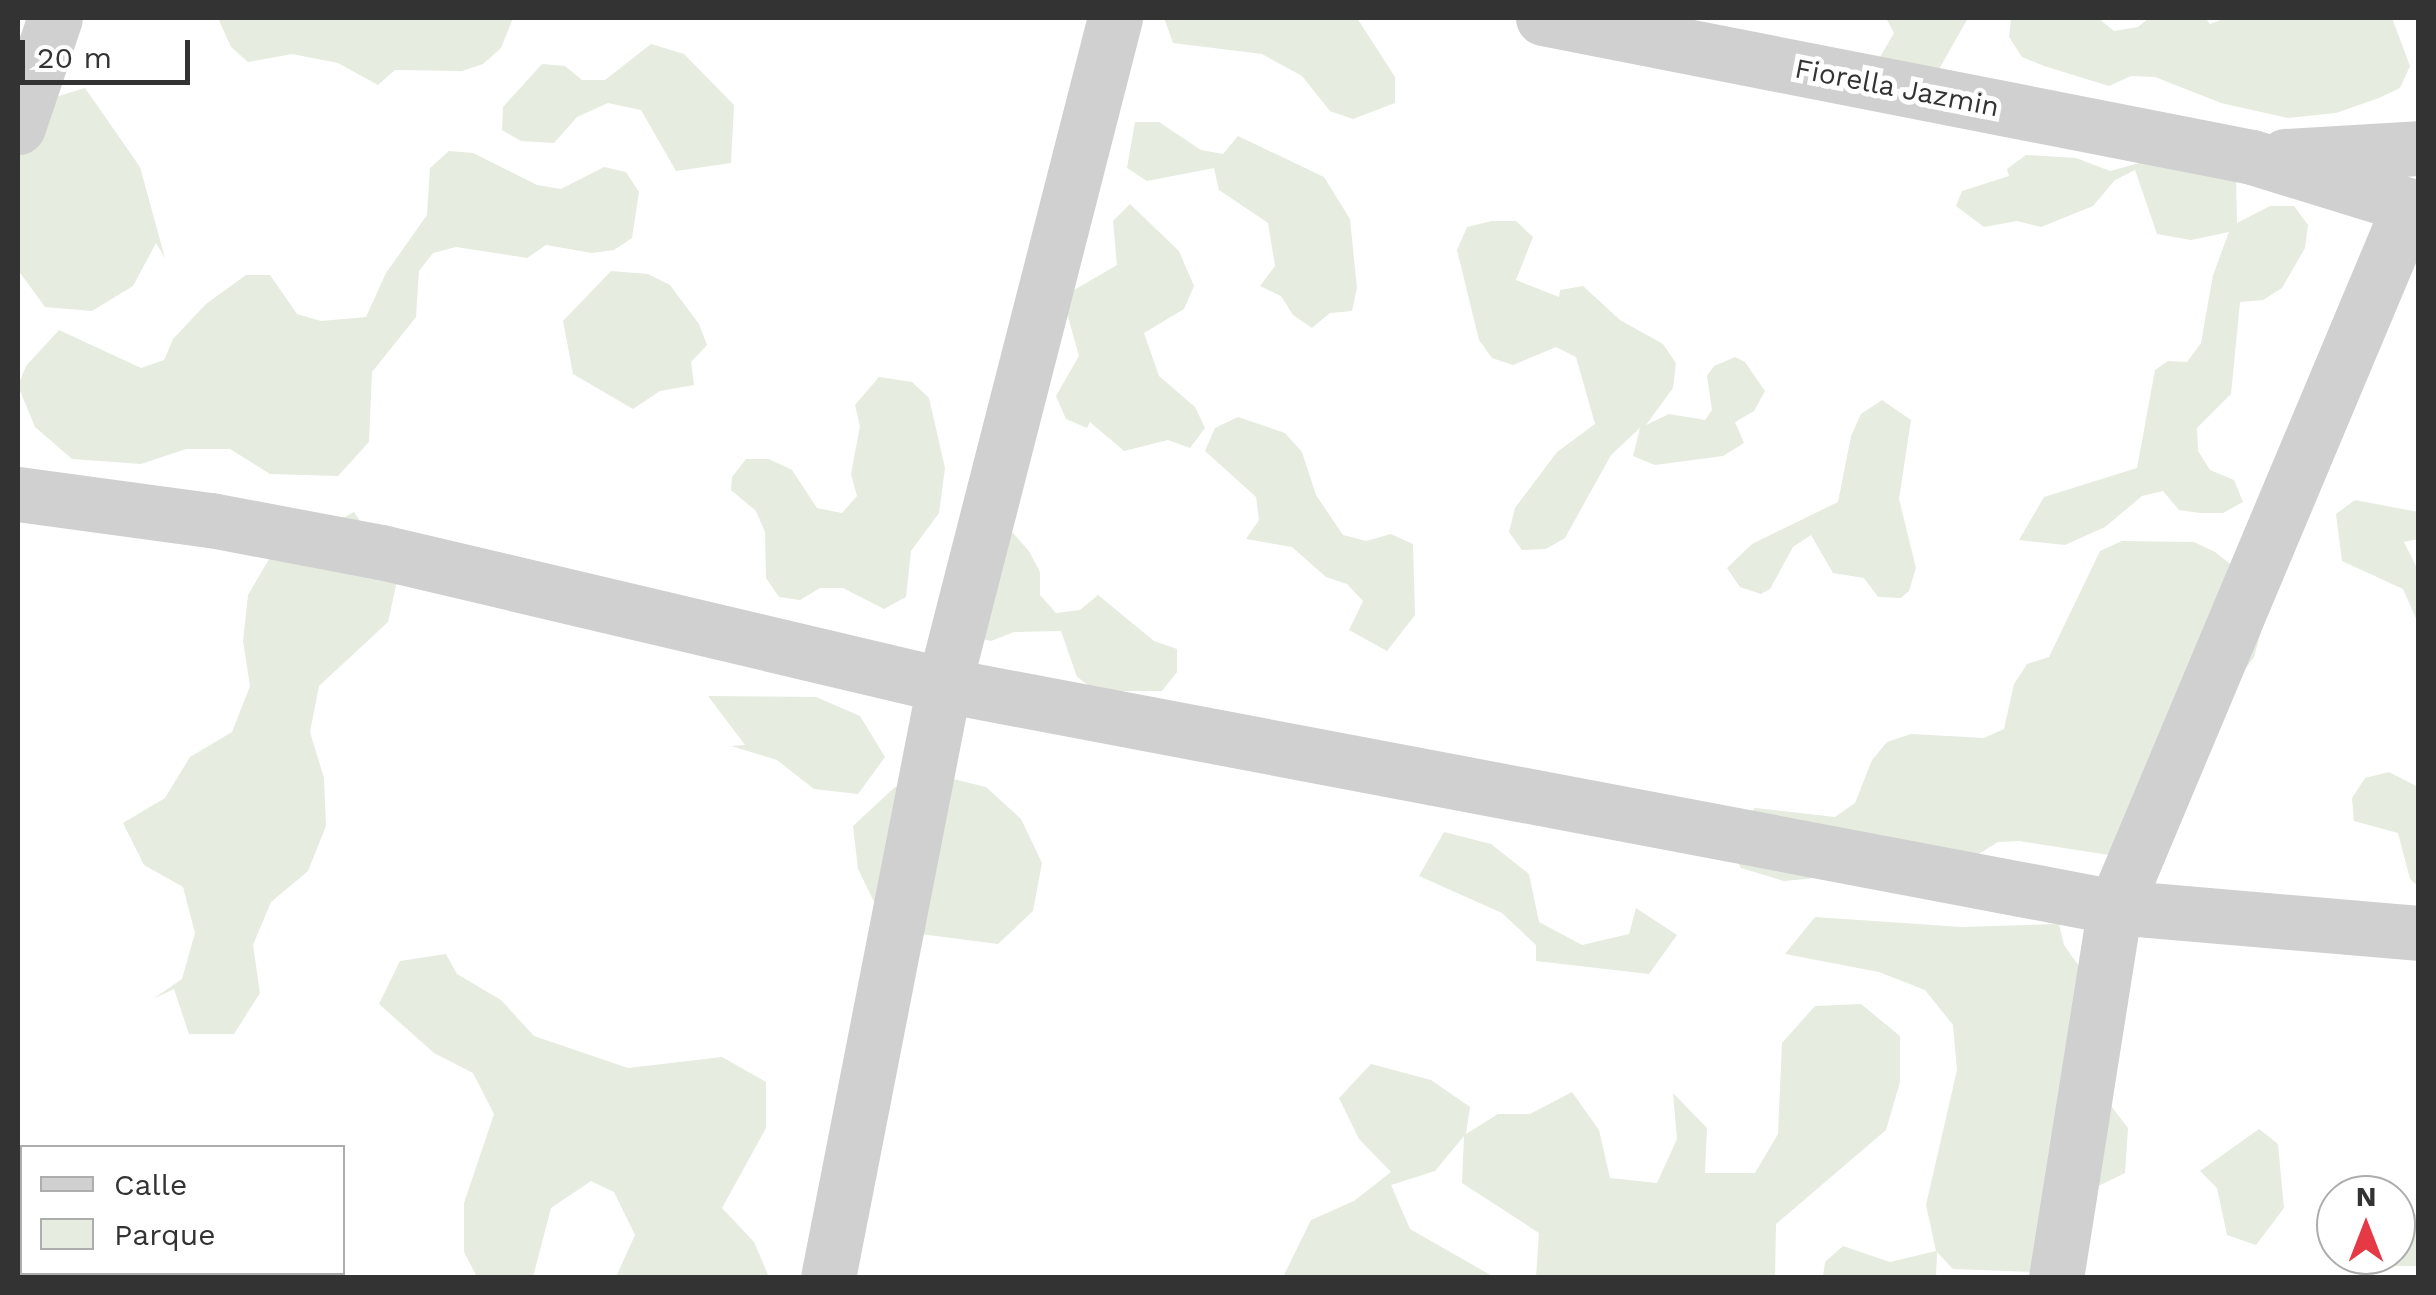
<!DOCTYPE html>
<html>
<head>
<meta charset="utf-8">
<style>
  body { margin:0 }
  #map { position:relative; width:2436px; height:1295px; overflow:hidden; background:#fff; font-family:"Work Sans",sans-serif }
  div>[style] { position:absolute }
  .green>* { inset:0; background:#e6ecdf }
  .minor>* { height:55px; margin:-27.5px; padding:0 27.5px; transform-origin:27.5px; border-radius:27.5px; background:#d0d0d0 }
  span { translate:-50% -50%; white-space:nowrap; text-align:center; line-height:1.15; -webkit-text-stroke:10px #fff; paint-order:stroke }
  .street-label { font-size:28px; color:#333 }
  .frame { position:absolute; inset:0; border:20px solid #333; pointer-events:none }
  .legend { position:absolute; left:20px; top:1145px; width:325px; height:130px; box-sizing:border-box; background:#fff; border:2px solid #adadad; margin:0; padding:12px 18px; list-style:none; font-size:30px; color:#333 }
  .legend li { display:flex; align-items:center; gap:20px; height:50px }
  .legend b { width:50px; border:2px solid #adadad }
  .north { position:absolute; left:2316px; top:1175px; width:100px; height:100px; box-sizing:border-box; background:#fff; border:2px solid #adadad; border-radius:50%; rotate:0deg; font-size:28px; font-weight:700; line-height:40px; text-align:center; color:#333 }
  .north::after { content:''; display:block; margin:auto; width:35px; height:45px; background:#e63946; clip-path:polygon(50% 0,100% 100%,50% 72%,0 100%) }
  .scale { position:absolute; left:20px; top:40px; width:170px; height:45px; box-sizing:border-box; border:5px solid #333; border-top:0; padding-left:12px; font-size:30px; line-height:35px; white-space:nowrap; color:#333; -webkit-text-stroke:8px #fff; paint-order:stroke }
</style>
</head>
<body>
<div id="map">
  <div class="green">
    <i style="clip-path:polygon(218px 18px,513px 18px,501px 48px,483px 64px,462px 71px,395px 70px,378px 85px,338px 63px,292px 54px,248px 62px,231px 47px)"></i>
    <i style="clip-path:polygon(1164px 18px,1357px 18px,1395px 77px,1395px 103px,1353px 119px,1330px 111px,1302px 76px,1262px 54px,1173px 43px)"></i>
    <i style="clip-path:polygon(1886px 18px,1968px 18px,1938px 71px,1872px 71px,1894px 33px)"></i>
    <i style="clip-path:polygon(2011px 18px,2098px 18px,2114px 31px,2138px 27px,2149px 18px,2205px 18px,2210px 24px,2226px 18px,2392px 18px,2410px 66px,2400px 88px,2379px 98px,2336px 113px,2288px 118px,2221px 103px,2155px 77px,2131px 76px,2109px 86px,2044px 66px,2022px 57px,2009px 37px)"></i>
    <i style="clip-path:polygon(651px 44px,684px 54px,734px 105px,731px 163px,676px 171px,641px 110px,608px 103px,577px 117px,554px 143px,521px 141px,502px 130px,503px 107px,542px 64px,565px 66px,582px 80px,605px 80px)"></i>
    <i style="clip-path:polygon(85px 88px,140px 167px,165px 258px,156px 243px,133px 286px,92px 311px,45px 307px,18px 270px,18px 124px,36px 103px)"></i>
    <i style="clip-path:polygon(1135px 122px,1159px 122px,1201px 150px,1223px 154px,1238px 136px,1324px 177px,1350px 219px,1357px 288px,1352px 311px,1330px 313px,1312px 328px,1293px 315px,1281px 296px,1260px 286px,1275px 266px,1268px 223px,1219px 190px,1214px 168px,1147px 181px,1127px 168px)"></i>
    <i style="clip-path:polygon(449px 151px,473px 153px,537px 185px,561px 189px,604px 167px,626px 172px,639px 192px,632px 238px,614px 250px,592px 253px,546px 245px,527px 258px,456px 247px,433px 253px,419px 271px,416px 317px,372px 372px,369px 442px,338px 476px,270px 474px,230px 449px,186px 449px,141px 464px,72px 459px,35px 427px,18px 386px,26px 366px,59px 330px,141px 368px,164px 360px,173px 339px,206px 304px,246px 275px,270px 275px,297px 314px,321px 321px,366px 317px,386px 273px,427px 215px,430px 168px)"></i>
    <i style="clip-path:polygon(2026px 155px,2076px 158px,2110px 171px,2143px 162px,2236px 174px,2237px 223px,2270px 206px,2294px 206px,2308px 225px,2305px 248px,2282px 288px,2263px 300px,2240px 302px,2231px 394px,2197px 428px,2198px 451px,2210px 470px,2234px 480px,2243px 502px,2223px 513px,2200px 513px,2179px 510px,2163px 491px,2142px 496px,2105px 527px,2065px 545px,2019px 540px,2044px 497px,2137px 468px,2155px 370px,2168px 361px,2187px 362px,2201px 343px,2213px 275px,2229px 232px,2191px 240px,2157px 234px,2135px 170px,2115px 180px,2093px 206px,2041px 227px,2017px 221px,1984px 227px,1956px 206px,1962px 191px,2009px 176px,2007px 169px)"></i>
    <i style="clip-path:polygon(1130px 204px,1179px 251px,1194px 286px,1184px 309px,1144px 333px,1159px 376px,1195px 407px,1205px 428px,1190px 448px,1168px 440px,1124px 451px,1090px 422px,1087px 428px,1066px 419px,1056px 396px,1079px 356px,1067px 313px,1074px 290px,1117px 265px,1113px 221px)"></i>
    <i style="clip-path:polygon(1492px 221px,1516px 221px,1533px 237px,1516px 280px,1559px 297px,1560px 290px,1583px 286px,1620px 320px,1663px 344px,1676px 363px,1673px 388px,1646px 425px,1669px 414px,1705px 420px,1712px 410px,1707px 376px,1714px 366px,1735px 357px,1745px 362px,1765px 391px,1754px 411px,1735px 422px,1744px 443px,1723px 456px,1655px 465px,1633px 456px,1640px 428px,1611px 455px,1565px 538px,1546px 549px,1522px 550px,1509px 532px,1515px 508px,1557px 452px,1595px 424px,1576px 357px,1556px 347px,1513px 365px,1492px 358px,1479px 340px,1457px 250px,1467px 227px)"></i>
    <i style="clip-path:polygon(611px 271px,648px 274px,670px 285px,699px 324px,707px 345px,691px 362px,694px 385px,660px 391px,633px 409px,573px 374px,563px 321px)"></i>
    <i style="clip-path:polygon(879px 377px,912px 382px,929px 398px,945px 468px,939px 513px,911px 551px,906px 597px,884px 609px,843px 588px,820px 588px,800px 600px,779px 597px,766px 578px,765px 532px,756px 511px,731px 490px,732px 477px,746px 459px,769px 459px,792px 470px,817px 508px,842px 513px,857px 496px,851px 474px,860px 426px,855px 405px)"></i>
    <i style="clip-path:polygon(1882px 400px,1911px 420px,1899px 499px,1916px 568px,1909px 591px,1901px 598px,1878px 597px,1864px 578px,1833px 573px,1811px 535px,1793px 547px,1770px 589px,1761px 594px,1740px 587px,1727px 568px,1752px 544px,1838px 502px,1851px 436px,1861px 414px)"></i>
    <i style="clip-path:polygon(1238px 417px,1285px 433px,1302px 452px,1316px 495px,1343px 535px,1366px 541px,1391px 534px,1413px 544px,1415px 615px,1387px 651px,1349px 630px,1363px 601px,1347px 584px,1326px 577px,1292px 547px,1246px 539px,1259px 520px,1256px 497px,1205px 451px,1215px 428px)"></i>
    <i style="clip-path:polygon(2355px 500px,2418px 512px,2418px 539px,2404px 542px,2418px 570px,2418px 623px,2403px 589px,2342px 561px,2336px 514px)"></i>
    <i style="clip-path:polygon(354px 512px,398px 577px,388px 622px,319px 686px,310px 732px,324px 778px,326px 826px,308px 871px,271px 902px,253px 945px,260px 993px,234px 1034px,189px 1034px,174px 989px,153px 999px,182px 979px,195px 933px,183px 887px,144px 865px,123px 823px,165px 798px,190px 757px,232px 732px,250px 686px,243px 641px,248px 595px,271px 556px)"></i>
    <i style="clip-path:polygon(1013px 533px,1029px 551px,1040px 572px,1040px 595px,1056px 613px,1080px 610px,1098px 595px,1154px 641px,1177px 649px,1177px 672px,1162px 691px,1096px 691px,1077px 677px,1061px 631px,1014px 632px,991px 641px,968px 636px,938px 605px,948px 561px)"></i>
    <i style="clip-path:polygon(2122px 541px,2194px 542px,2215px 552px,2234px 567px,2259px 608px,2261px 632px,2254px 657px,2109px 855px,2019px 841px,1998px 842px,1977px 855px,1806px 879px,1784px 881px,1741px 868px,1730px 848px,1738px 825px,1755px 808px,1835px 817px,1855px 803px,1872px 760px,1887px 742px,1911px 734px,1984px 738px,2004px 729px,2014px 684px,2027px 664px,2049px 657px,2100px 551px)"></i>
    <i style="clip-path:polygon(708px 696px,816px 697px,860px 716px,885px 757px,858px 794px,814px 789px,777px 760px,731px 746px,745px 745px)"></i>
    <i style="clip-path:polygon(2389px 772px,2418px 787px,2418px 886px,2410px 879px,2398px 833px,2354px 821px,2352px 798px,2365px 778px)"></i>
    <i style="clip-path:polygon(941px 776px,986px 787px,1021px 819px,1042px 863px,1033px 911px,998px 944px,913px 933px,877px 908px,858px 869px,853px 826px,895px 787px)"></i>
    <i style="clip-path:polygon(1444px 832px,1491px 844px,1529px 874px,1539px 922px,1582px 945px,1629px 934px,1636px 908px,1677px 935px,1649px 974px,1536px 961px,1536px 945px,1502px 913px,1419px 876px)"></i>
    <i style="clip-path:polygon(1815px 917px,1962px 927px,2059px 924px,2064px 945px,2091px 983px,2098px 1089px,2128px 1128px,2125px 1173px,2084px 1193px,2035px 1272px,1953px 1269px,1937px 1252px,1936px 1277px,1823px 1277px,1825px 1262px,1843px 1246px,1890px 1262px,1936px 1251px,1926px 1205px,1957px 1070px,1953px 1025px,1925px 990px,1879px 972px,1785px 954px)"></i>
    <i style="clip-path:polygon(446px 954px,457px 974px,501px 1000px,534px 1036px,628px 1068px,722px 1057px,766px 1082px,766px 1128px,722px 1208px,754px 1242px,769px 1277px,616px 1277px,635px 1235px,614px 1192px,591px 1181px,551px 1208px,533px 1277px,477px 1277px,464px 1252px,464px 1203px,494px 1114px,473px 1073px,434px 1053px,379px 1004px,400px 961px)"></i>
    <i style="clip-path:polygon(1861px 1004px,1900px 1036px,1900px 1082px,1886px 1130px,1776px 1224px,1775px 1277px,1536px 1277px,1539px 1233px,1462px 1183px,1464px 1136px,1435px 1171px,1391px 1185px,1410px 1229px,1494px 1277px,1283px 1277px,1311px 1220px,1354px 1201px,1391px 1172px,1359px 1139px,1339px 1098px,1371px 1064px,1431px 1080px,1470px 1107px,1466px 1134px,1498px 1114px,1530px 1114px,1572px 1092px,1599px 1130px,1610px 1178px,1657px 1183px,1677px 1139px,1673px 1093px,1707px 1128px,1705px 1173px,1755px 1173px,1778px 1134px,1782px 1043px,1815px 1006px)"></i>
    <i style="clip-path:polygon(2259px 1129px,2278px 1144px,2284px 1208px,2256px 1245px,2227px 1235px,2217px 1188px,2200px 1171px)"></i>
    <i style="clip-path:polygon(2412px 1214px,2418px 1214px,2418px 1266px,2371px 1266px,2355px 1255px,2396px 1255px,2396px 1222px,2403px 1225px)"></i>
  </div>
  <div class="minor">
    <i style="left:1543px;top:18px;width:722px;rotate:11.09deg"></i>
    <i style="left:2252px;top:157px;width:174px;rotate:17.1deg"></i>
    <i style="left:18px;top:127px;width:115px;rotate:-71.3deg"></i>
    <i style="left:2285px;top:156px;width:133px;rotate:-3.4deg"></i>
    <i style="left:18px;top:494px;width:195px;rotate:7.7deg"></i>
    <i style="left:211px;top:520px;width:173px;rotate:10.7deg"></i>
    <i style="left:381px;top:552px;width:578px;rotate:13.29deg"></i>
    <i style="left:944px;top:685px;width:1192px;rotate:10.73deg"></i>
    <i style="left:2115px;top:907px;width:759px;rotate:-67.22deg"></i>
    <i style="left:18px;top:1256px;width:4px"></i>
    <i style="left:148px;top:1272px;width:27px;rotate:13deg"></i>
    <i style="left:828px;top:1278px;width:604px;rotate:-78.93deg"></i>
    <i style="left:944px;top:685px;width:689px;rotate:-75.62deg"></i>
    <i style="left:2056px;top:1278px;width:376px;rotate:-81deg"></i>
    <i style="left:2115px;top:907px;width:304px;rotate:4.9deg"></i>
  </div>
  <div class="street-label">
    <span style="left:1897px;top:88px;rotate:11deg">Fiorella Jazmin</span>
  </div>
  <div class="frame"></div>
  <ul class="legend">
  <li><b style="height:12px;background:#d0d0d0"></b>Calle</li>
  <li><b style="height:28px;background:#e6ecdf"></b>Parque</li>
  </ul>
  <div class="north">N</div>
  <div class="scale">20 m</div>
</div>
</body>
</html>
